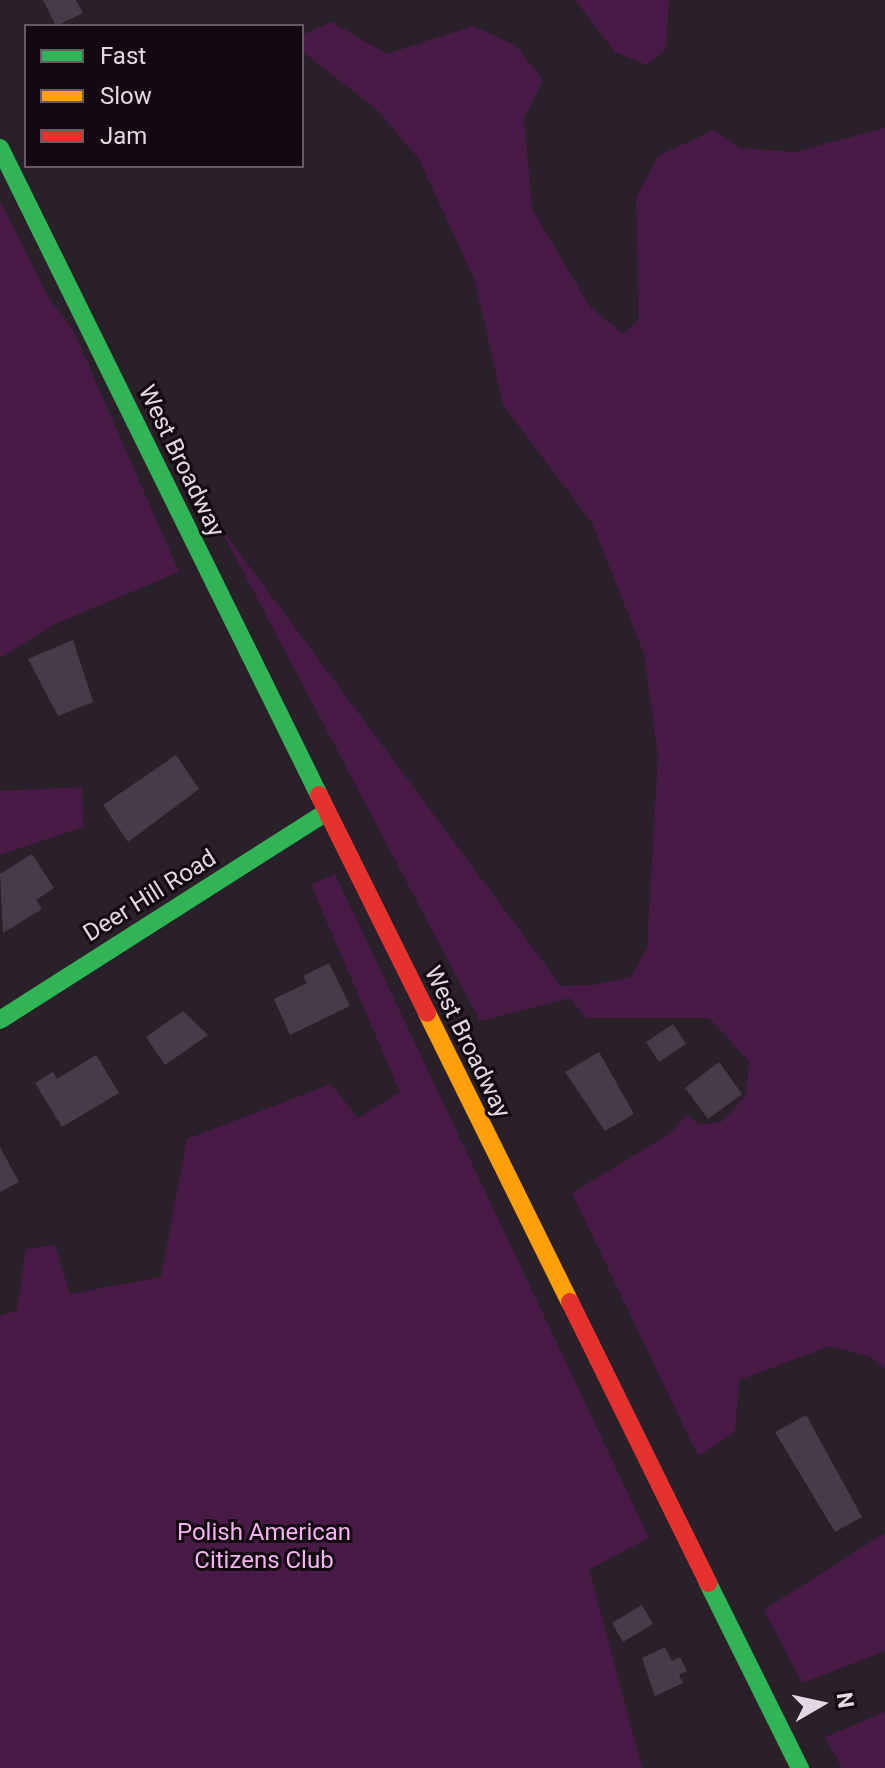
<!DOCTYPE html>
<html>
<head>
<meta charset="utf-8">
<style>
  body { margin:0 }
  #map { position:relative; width:885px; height:1768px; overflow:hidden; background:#2a202a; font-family:Roboto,sans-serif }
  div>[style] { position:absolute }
  .green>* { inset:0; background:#481b46 }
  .building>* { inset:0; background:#493a48 }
  .fast>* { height:18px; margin:-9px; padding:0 9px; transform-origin:9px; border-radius:9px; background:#30b455 }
  .slow>* { height:18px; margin:-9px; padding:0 9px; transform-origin:9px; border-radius:9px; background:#ff9f0a }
  .jam>* { height:18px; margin:-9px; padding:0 9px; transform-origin:9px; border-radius:9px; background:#e5322d }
  span { translate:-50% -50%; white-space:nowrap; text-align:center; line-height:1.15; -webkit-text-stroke:6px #120911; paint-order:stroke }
  .street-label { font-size:24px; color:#e5d7e3 }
  .park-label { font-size:24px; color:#f6b3f0 }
  .legend { position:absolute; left:24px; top:24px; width:280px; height:144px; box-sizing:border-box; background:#120911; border:2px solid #665b65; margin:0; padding:10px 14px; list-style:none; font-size:24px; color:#e5d7e3 }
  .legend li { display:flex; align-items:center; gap:16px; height:40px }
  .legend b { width:40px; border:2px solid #665b65 }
  .north { position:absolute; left:781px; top:1664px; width:80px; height:80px; -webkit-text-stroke:6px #120911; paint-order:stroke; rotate:81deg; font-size:22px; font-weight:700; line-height:32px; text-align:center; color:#e5d7e3 }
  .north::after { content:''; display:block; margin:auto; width:28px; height:36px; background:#e5d7e3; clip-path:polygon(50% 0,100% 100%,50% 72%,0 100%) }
</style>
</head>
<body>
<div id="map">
  <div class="green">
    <i style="clip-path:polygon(575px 0,669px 0,666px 49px,647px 65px,615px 52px)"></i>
    <i style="clip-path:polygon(331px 22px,387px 54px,473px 26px,516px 46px,543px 80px,524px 118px,532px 209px,590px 307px,623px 334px,639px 320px,636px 198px,658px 156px,714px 130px,740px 148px,795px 152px,885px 128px,885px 1369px,871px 1357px,830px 1346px,739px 1380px,735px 1432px,698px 1456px,572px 1193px,671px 1133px,686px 1115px,700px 1125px,723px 1121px,746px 1095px,749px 1061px,709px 1018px,586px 1018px,570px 998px,480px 1021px,218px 524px,561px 986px,595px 985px,631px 977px,647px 948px,658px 756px,644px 654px,592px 523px,503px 405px,475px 281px,419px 159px,377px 110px,302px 51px,302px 35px)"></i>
    <i style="clip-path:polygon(0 201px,48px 297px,74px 332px,179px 572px,55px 624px,0 658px)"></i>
    <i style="clip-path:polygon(82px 787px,83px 827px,0 855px,0 791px)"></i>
    <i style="clip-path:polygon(335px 874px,649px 1538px,589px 1569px,642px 1768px,0 1768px,0 1316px,17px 1310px,26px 1249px,55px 1245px,70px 1294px,161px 1277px,187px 1139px,331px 1084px,358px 1118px,400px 1092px,311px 885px)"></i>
    <i style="clip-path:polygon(885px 1533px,885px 1651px,802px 1683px,764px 1610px)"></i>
    <i style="clip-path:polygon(885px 1712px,885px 1768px,842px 1768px,825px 1737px)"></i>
  </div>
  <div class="building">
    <i style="clip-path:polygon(43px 0,76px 0,83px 13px,56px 26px)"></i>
    <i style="clip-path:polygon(73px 640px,93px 702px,58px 716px,28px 659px)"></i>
    <i style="clip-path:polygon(176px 755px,199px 789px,128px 842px,103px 805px)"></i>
    <i style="clip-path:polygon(32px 854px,54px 888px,36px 900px,42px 909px,3px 933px,0 874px)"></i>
    <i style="clip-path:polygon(329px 963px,350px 1006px,290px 1035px,274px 999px,307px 983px,303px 976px)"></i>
    <i style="clip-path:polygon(183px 1011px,208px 1035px,165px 1065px,146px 1037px)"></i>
    <i style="clip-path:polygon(673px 1024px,686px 1044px,659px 1062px,646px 1042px)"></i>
    <i style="clip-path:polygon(599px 1052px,634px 1114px,605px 1131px,565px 1072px)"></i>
    <i style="clip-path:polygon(96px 1055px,119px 1093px,62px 1127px,35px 1083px,53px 1072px,57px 1079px)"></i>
    <i style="clip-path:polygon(719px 1062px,742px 1094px,708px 1119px,685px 1088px)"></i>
    <i style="clip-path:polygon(0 1147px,19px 1182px,0 1192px)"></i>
    <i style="clip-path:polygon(806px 1415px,862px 1517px,835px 1532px,775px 1432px)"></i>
    <i style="clip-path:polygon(642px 1605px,653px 1624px,623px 1642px,612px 1623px)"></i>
    <i style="clip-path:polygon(665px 1647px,672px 1661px,680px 1657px,687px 1671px,679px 1675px,683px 1683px,655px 1696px,642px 1658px)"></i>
  </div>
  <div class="fast">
    <i style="left:0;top:148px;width:721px;rotate:63.75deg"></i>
    <i style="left:0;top:1020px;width:387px;rotate:-32.5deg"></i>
    <i style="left:708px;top:1583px;width:207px;rotate:63.6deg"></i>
  </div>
  <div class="slow">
    <i style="left:427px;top:1013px;width:322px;rotate:63.7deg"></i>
  </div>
  <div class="jam">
    <i style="left:319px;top:795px;width:243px;rotate:63.6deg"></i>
    <i style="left:570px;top:1302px;width:313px;rotate:63.8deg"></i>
  </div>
  <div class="street-label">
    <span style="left:181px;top:461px;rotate:64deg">West Broadway</span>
    <span style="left:150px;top:896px;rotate:-32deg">Deer Hill Road</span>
    <span style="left:467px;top:1042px;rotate:64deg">West Broadway</span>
  </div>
  <div class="park-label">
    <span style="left:264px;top:1547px">Polish American<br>Citizens Club</span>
  </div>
  <ul class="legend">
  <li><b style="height:10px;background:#30b455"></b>Fast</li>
  <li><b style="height:10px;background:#ff9f0a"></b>Slow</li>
  <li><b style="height:10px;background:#e5322d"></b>Jam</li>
  </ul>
  <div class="north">N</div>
</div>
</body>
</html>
